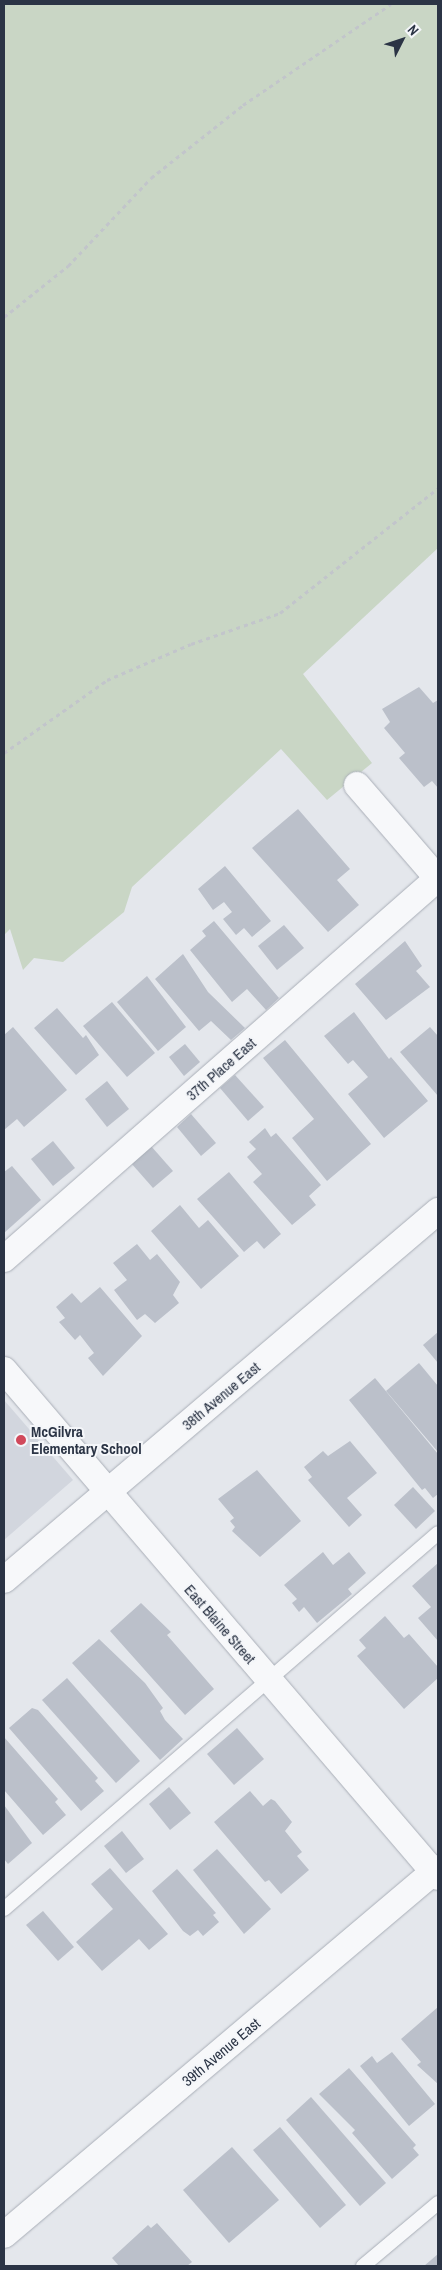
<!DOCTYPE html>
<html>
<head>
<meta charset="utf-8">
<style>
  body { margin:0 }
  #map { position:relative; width:442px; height:2270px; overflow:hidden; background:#e4e7ec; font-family:"Archivo Narrow",sans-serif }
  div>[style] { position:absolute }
  .built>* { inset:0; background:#d2d6de }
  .green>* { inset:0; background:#c9d6c5 }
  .building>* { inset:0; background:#bbc0ca }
  .path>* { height:3px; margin-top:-1.5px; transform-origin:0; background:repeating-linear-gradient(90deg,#c2c5cb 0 4px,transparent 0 8px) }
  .roads { filter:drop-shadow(0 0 1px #a9aeb7) drop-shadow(0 0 1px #a9aeb7) }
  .lane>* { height:14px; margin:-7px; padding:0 7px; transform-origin:7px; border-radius:7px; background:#f7f8fa }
  .street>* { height:26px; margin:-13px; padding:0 13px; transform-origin:13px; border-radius:13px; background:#f7f8fa }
  .dots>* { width:14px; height:14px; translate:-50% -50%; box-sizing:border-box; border:2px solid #f4f6f9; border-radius:50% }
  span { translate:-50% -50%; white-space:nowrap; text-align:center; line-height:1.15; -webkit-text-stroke:4px #f4f6f9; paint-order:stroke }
  .street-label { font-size:15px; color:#2b3445 }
  .poi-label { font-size:15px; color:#2b3445; font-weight:700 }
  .left { translate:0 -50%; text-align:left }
  .frame { position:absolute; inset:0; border:5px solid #2b3445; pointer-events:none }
  .north { position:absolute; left:377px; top:15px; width:50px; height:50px; -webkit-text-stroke:4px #f4f6f9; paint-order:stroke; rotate:49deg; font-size:14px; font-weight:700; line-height:20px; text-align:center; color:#2b3445 }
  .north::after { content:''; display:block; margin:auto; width:18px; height:22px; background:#2b3445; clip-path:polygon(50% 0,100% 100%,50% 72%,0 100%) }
</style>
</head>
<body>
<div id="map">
  <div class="built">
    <i style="clip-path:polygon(4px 1400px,73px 1480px,4px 1540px)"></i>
  </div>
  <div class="green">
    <i style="clip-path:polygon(4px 4px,438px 4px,438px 548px,303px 674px,372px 763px,327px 800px,281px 749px,132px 887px,124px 912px,63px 962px,34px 958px,23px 970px,10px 929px,4px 935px)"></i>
  </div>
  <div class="building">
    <i style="clip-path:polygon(419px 687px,433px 703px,438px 700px,438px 788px,432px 781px,424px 787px,399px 758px,405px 753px,384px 728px,390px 722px,382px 709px)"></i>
    <i style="clip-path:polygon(298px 809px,350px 869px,337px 880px,359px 905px,328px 932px,252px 848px)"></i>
    <i style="clip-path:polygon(225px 866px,271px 921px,252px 937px,244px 928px,236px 935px,223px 919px,232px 912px,224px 902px,213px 910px,198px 889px)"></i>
    <i style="clip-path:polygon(214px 921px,279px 998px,266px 1010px,247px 989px,232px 1002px,190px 950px,206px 936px,202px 931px)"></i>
    <i style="clip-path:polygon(284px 925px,304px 948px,277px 970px,258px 946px)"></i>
    <i style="clip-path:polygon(405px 941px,422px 966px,416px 971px,430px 987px,386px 1020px,355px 984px)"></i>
    <i style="clip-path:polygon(183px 954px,208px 992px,245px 1028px,231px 1040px,211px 1021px,199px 1031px,155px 979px)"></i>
    <i style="clip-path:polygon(147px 976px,186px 1027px,158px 1051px,117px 1002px)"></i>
    <i style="clip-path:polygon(112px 1002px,155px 1053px,127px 1077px,83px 1026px)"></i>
    <i style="clip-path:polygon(57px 1008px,83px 1038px,86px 1035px,99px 1055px,76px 1075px,34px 1028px)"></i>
    <i style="clip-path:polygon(354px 1012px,389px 1059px,391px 1057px,428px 1101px,384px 1138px,348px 1094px,368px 1077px,353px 1060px,348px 1064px,324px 1036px)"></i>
    <i style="clip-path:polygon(13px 1027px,67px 1090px,24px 1127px,17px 1119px,4px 1130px,4px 1035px)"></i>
    <i style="clip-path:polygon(430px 1027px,438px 1036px,438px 1096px,400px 1052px)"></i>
    <i style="clip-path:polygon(285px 1040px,371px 1144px,327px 1181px,292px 1138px,314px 1119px,263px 1058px)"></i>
    <i style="clip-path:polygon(185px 1044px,200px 1062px,184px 1076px,169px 1057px)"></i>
    <i style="clip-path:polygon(235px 1075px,264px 1107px,248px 1121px,220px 1088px)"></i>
    <i style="clip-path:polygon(107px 1081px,129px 1109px,107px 1127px,85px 1099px)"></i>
    <i style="clip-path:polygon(191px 1114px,216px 1143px,201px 1156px,177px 1127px)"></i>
    <i style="clip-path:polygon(265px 1128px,271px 1137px,276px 1133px,321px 1185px,309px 1196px,316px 1205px,292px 1225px,253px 1182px,262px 1174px,247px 1157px,256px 1149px,249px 1142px)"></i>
    <i style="clip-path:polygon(53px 1141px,75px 1168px,53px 1186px,31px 1159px)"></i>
    <i style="clip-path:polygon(151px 1146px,173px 1171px,153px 1188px,131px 1163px)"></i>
    <i style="clip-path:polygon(12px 1166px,41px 1200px,4px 1233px,4px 1172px)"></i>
    <i style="clip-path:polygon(229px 1172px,281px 1234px,264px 1249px,257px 1241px,244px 1252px,197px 1199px)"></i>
    <i style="clip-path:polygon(180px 1205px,199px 1228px,208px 1220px,239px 1256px,201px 1289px,151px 1231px)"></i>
    <i style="clip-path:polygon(137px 1244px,150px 1260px,157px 1254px,180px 1282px,173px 1295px,179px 1303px,155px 1323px,145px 1314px,137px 1320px,114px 1290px,127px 1280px,113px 1263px)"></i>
    <i style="clip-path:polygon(100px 1287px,142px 1336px,103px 1376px,88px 1358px,94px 1353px,80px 1335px,75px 1340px,59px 1322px,65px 1318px,56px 1307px,72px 1293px,81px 1303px)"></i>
    <i style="clip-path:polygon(438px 1332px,438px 1363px,423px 1345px)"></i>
    <i style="clip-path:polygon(419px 1363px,438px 1386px,438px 1452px,386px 1391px)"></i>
    <i style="clip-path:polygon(375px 1378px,438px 1454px,438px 1494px,433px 1498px,425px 1488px,422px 1490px,349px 1400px)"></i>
    <i style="clip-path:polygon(350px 1441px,377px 1473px,347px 1498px,362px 1515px,349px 1527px,308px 1480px,312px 1477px,304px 1467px,323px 1451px,328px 1456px)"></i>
    <i style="clip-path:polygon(257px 1470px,301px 1521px,260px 1557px,232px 1531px,235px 1527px,230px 1521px,234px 1518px,218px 1499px)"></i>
    <i style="clip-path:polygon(413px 1487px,435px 1511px,416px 1529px,394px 1505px)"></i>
    <i style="clip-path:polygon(323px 1552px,333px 1565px,349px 1552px,366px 1573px,348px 1589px,352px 1594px,317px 1623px,304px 1607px,299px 1612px,292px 1603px,297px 1599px,284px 1585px)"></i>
    <i style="clip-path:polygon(438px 1563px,438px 1641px,418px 1618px,431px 1607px,412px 1586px)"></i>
    <i style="clip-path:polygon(141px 1603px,171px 1632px,167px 1635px,214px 1689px,185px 1715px,110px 1631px)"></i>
    <i style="clip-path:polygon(385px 1616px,404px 1638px,409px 1634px,438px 1667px,438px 1678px,404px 1709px,357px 1656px,366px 1648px,359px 1640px)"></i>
    <i style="clip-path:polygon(99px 1639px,145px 1683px,163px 1708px,160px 1711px,165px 1720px,183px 1739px,160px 1760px,72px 1663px)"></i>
    <i style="clip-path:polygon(67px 1678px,140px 1761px,116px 1783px,42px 1700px)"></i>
    <i style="clip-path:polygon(32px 1708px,38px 1710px,98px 1778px,95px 1781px,104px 1791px,81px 1811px,9px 1728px)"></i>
    <i style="clip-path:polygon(237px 1728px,264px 1759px,234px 1785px,207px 1754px)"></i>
    <i style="clip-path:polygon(4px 1737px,58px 1799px,55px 1802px,66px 1815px,43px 1835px,4px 1790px)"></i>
    <i style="clip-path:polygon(169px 1787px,191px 1813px,170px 1830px,149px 1804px)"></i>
    <i style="clip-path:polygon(250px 1791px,263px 1806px,271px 1799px,275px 1801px,292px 1822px,285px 1831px,302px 1852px,297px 1856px,309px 1870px,281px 1894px,269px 1880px,265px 1882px,214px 1822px)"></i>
    <i style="clip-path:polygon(4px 1805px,32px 1843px,8px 1864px,4px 1859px)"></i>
    <i style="clip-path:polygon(122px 1831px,144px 1859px,126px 1873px,104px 1846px)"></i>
    <i style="clip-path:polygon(217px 1849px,271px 1909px,244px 1934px,193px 1870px)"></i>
    <i style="clip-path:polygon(110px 1868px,168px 1934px,149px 1950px,139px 1939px,102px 1971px,76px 1942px,113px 1909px,91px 1884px)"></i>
    <i style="clip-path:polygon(177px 1869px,216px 1913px,213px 1915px,219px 1922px,203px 1936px,198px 1930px,190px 1936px,183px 1931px,152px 1891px)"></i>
    <i style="clip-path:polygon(43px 1911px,74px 1947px,58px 1961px,26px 1925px)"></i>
    <i style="clip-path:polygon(438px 2007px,438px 2084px,417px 2065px,421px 2062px,401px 2039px)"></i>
    <i style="clip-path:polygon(392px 2052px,435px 2104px,409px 2126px,360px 2066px,372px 2056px,377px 2063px)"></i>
    <i style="clip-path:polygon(349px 2068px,416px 2145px,413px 2148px,419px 2155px,392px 2179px,352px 2133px,355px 2130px,319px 2094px)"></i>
    <i style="clip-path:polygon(311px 2097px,386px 2183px,360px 2206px,286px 2120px)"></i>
    <i style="clip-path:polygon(280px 2127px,346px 2205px,320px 2228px,253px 2150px)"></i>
    <i style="clip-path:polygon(232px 2147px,279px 2200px,229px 2243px,183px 2190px)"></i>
    <i style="clip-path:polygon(157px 2223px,192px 2262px,187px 2266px,119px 2266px,112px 2258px,148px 2225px,151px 2228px)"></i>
    <i style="clip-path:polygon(438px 2254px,438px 2266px,424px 2266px)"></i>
  </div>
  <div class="path">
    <i style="left:4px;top:317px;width:82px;rotate:-38.6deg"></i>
    <i style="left:68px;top:266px;width:121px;rotate:-46.7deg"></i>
    <i style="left:151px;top:178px;width:117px;rotate:-38.4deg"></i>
    <i style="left:243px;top:105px;width:179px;rotate:-34.3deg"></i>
    <i style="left:4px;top:753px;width:126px;rotate:-35.3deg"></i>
    <i style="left:107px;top:680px;width:91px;rotate:-23.2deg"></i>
    <i style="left:191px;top:644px;width:94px;rotate:-19.2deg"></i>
    <i style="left:280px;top:613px;width:201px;rotate:-38.3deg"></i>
  </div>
  <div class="roads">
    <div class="lane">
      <i style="left:4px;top:1909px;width:574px;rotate:-40.9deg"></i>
      <i style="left:363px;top:2266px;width:98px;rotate:-40deg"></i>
    </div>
    <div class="street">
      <i style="left:357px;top:785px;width:124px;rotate:49.2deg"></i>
      <i style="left:4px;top:1259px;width:578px;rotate:-41.28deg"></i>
      <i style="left:4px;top:1370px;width:667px;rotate:49.44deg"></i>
      <i style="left:4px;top:1580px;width:570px;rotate:-40.37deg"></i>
      <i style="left:4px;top:2235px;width:568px;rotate:-40.22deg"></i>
    </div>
  </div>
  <div class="dots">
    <i style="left:21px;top:1440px;background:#d1495b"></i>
  </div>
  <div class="street-label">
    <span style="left:221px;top:1069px;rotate:-41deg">37th Place East</span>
    <span style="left:221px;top:1396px;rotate:-40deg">38th Avenue East</span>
    <span style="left:220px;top:1624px;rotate:49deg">East Blaine Street</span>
    <span style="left:221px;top:2052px;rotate:-40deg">39th Avenue East</span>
  </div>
  <div class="poi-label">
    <span class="left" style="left:31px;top:1440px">McGilvra<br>Elementary School</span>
  </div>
  <div class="frame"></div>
  <div class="north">N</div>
</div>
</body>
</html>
